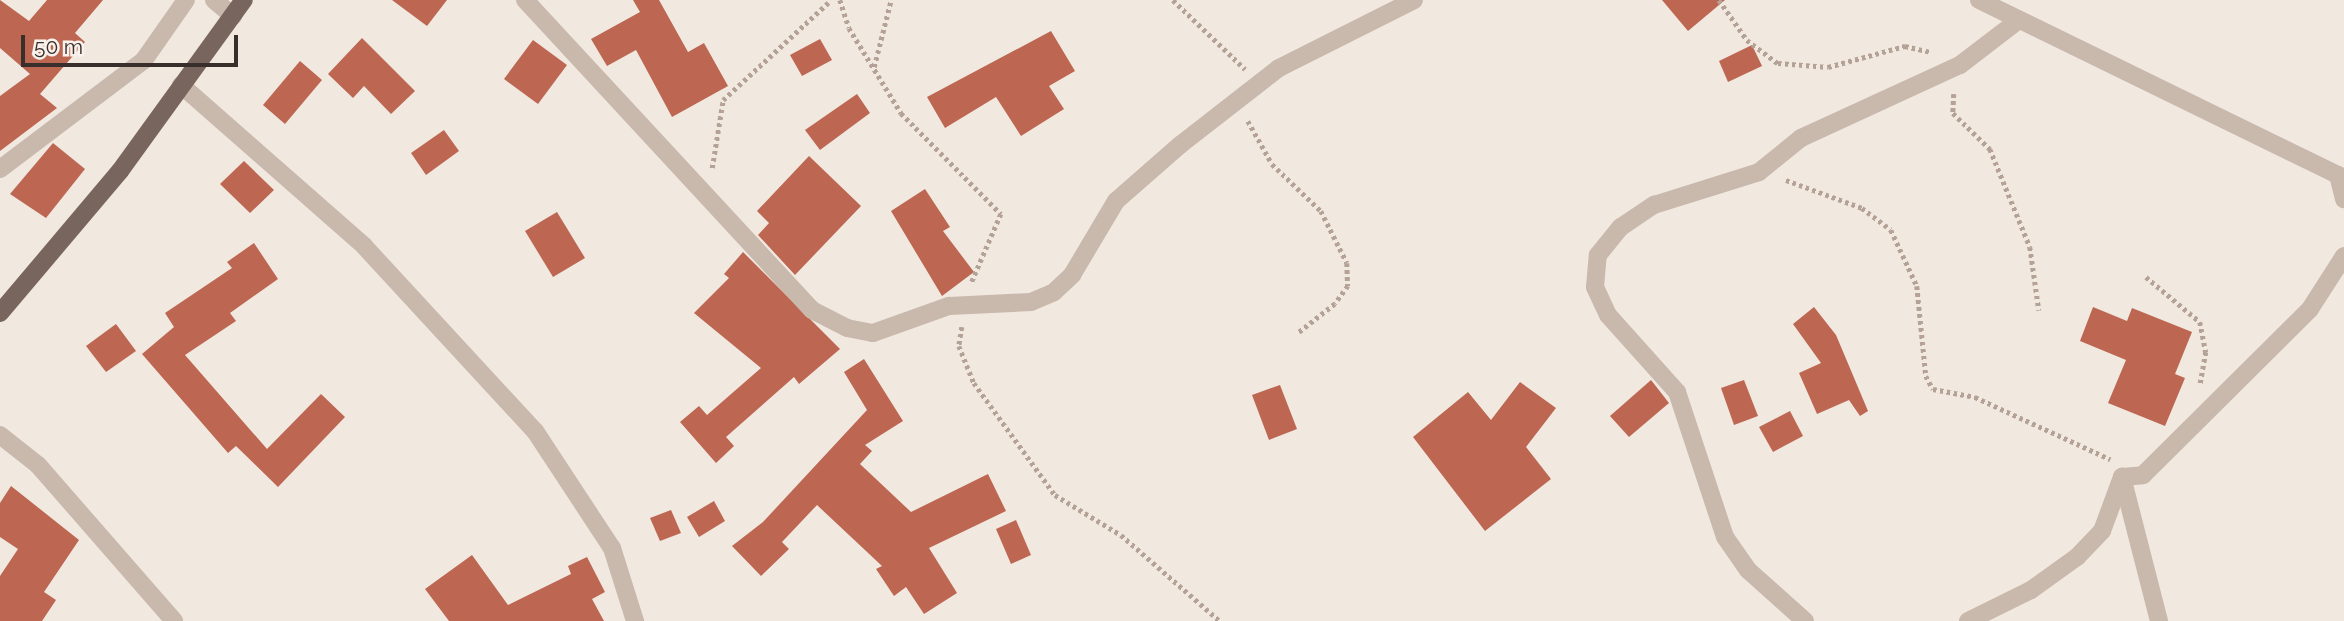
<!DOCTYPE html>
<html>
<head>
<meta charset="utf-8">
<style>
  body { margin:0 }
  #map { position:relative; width:2344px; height:621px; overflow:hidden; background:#f1e8e0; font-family:Raleway,sans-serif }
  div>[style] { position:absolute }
  .building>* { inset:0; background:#bd6652 }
  .path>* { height:4.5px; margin-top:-2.25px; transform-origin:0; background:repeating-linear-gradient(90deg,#b5a296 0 3.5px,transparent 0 7px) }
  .minor>* { height:18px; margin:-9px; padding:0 9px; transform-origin:9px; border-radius:9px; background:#c9b8ac }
  .major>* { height:18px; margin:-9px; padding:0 9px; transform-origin:9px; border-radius:9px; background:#78655d }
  span { translate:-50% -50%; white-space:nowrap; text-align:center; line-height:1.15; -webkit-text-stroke:7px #f9f2ec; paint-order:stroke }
  .scale { position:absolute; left:21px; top:35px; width:217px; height:32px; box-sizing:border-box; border:4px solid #382e2b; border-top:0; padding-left:9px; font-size:21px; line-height:24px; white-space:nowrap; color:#382e2b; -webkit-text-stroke:5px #f9f2ec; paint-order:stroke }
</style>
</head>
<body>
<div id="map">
  <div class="building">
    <i style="clip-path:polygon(0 0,29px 21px,47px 0,103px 0,75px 33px,85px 42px,40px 94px,57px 108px,0 151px,0 96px,30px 74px,0 48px)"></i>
    <i style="clip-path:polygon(392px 0,447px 0,427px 26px)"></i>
    <i style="clip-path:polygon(633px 0,659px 0,688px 52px,704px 43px,728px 86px,672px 117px,636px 50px,607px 66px,591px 39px,640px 12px)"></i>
    <i style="clip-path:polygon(1662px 0,1725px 0,1688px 31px)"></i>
    <i style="clip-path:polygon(1051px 31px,1075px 71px,1049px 86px,1064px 109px,1021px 136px,996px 97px,945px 128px,927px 97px)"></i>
    <i style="clip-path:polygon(362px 38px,415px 91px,391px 114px,364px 86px,353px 98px,328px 74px)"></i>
    <i style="clip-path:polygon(820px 39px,832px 60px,802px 76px,790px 55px)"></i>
    <i style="clip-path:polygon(533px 40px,567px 65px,538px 104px,504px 79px)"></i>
    <i style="clip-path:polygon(1752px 45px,1762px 66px,1728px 82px,1719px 61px)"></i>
    <i style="clip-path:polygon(300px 61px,322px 80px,285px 124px,263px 105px)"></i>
    <i style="clip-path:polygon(857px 94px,870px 113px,820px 150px,805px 130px)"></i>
    <i style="clip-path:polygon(444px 130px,459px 151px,426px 175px,411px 153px)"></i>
    <i style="clip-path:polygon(53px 143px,85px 169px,46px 218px,10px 194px)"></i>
    <i style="clip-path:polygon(809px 156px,861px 206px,795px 275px,758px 235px,769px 223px,757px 211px)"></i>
    <i style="clip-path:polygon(244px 161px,274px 190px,250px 213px,220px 184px)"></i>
    <i style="clip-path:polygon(925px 189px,950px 227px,943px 231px,974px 272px,942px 296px,891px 211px)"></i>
    <i style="clip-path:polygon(557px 212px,585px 258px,553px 277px,525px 231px)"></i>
    <i style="clip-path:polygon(254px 243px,278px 279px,230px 313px,236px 321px,185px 355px,267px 449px,321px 394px,345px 417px,278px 487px,236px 446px,228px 453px,142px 354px,174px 327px,165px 313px,232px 268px,227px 262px)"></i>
    <i style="clip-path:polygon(743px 252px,840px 349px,799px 384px,794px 377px,726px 437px,734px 446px,716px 463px,680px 422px,699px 406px,707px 415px,761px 368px,694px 313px,729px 278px,724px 274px)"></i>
    <i style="clip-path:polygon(1814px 307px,1836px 335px,1868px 411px,1860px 416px,1849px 400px,1817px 414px,1799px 373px,1821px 363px,1793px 324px)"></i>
    <i style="clip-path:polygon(2093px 307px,2127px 321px,2132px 308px,2192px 332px,2175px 374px,2185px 378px,2165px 426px,2108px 403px,2126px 360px,2080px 341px)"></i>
    <i style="clip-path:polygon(116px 324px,136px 351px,106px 372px,86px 346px)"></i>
    <i style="clip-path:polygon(864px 359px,903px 421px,865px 445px,872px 451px,860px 464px,911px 512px,988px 474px,1006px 511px,929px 548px,957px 593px,924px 614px,906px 587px,894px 596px,876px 569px,882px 566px,817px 505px,782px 542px,789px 549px,761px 576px,732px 546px,763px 522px,867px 410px,844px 372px)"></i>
    <i style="clip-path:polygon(1651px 380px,1669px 403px,1629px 437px,1610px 416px)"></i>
    <i style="clip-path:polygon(1744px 380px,1758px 416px,1734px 425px,1721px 388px)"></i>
    <i style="clip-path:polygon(1520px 382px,1556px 408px,1526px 447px,1551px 479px,1485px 531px,1413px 437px,1468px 392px,1491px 420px)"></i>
    <i style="clip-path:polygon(1280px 385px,1297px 429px,1269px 440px,1252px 395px)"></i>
    <i style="clip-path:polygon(1790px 411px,1803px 436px,1773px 452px,1759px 427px)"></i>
    <i style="clip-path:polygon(11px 486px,79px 540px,44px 592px,56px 600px,42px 621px,0 621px,0 576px,18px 549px,0 537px,0 503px)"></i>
    <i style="clip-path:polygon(714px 501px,725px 521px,699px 537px,687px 517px)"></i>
    <i style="clip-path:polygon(671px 510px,681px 533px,660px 541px,650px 518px)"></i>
    <i style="clip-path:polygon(1016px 520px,1031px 555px,1011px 564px,996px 529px)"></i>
    <i style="clip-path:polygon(472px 555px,508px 605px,571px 574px,568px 566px,587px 557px,605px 592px,592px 599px,604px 621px,449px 621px,425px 589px)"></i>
  </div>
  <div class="path">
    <i style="left:840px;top:0;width:29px;rotate:72deg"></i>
    <i style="left:849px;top:28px;width:100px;rotate:58.5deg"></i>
    <i style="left:901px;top:113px;width:142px;rotate:45.3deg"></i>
    <i style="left:1001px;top:214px;width:76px;rotate:113.2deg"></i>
    <i style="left:1173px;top:0;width:100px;rotate:43.8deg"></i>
    <i style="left:1719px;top:0;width:49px;rotate:55deg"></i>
    <i style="left:1747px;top:40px;width:39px;rotate:37deg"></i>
    <i style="left:1778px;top:63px;width:50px;rotate:4.6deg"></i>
    <i style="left:1828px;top:67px;width:80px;rotate:-15.3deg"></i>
    <i style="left:1905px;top:46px;width:27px;rotate:13deg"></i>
    <i style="left:874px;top:67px;width:69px;rotate:-75.8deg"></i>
    <i style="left:1954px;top:94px;width:19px;rotate:93deg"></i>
    <i style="left:1953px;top:113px;width:52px;rotate:44.2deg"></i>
    <i style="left:1990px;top:149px;width:106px;rotate:67.8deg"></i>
    <i style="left:2030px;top:247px;width:64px;rotate:81.9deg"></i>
    <i style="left:1248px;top:121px;width:49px;rotate:60.8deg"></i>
    <i style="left:1272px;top:164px;width:68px;rotate:43.8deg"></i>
    <i style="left:1321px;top:211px;width:58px;rotate:63.4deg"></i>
    <i style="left:1347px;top:263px;width:23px;rotate:88deg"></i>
    <i style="left:1348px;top:286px;width:22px;rotate:126deg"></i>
    <i style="left:1335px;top:304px;width:48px;rotate:141.7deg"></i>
    <i style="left:712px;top:168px;width:69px;rotate:-80.8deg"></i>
    <i style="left:723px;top:100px;width:147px;rotate:-42.8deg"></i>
    <i style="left:1786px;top:180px;width:81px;rotate:20.2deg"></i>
    <i style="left:1862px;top:208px;width:36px;rotate:37deg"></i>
    <i style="left:1891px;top:230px;width:62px;rotate:65.1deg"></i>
    <i style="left:1917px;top:286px;width:90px;rotate:84.3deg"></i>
    <i style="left:1926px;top:376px;width:15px;rotate:62deg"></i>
    <i style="left:1933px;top:389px;width:43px;rotate:10.8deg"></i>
    <i style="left:1975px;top:397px;width:149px;rotate:24.7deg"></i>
    <i style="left:2146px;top:277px;width:70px;rotate:39.8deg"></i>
    <i style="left:2200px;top:322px;width:31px;rotate:79deg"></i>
    <i style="left:2206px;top:352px;width:34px;rotate:100deg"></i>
    <i style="left:962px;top:327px;width:19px;rotate:99deg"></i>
    <i style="left:959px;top:346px;width:40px;rotate:68deg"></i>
    <i style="left:974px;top:383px;width:138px;rotate:54.1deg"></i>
    <i style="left:1055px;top:495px;width:77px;rotate:31.2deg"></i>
    <i style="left:1121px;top:535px;width:131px;rotate:41deg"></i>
  </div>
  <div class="minor">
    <i style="left:214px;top:0;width:25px;rotate:40deg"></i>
    <i style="left:525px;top:0;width:422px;rotate:47.2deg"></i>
    <i style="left:812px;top:310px;width:39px;rotate:27deg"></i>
    <i style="left:847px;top:328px;width:26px;rotate:11deg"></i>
    <i style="left:873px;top:333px;width:81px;rotate:-19.6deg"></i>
    <i style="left:949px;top:306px;width:82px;rotate:-2.8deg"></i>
    <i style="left:1031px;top:302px;width:25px;rotate:-23deg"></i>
    <i style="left:1054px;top:292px;width:25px;rotate:-43deg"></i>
    <i style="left:1072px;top:275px;width:86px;rotate:-59.3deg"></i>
    <i style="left:1116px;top:201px;width:85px;rotate:-41.2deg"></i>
    <i style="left:1180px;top:145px;width:125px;rotate:-37.9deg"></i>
    <i style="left:1279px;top:68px;width:151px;rotate:-26.7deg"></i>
    <i style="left:1979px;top:0;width:406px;rotate:26deg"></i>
    <i style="left:181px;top:85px;width:244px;rotate:41.3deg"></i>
    <i style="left:364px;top:246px;width:252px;rotate:47.3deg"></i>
    <i style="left:535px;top:431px;width:140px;rotate:56.7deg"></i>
    <i style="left:612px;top:548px;width:77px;rotate:72.5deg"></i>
    <i style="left:0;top:169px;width:181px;rotate:-37.1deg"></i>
    <i style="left:144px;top:60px;width:73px;rotate:-55deg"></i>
    <i style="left:2338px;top:175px;width:25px;rotate:76deg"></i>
    <i style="left:0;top:435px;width:48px;rotate:38.3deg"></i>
    <i style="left:38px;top:465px;width:207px;rotate:48.9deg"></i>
    <i style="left:2122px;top:477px;width:149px;rotate:75.6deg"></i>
    <i style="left:1805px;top:621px;width:76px;rotate:-138.2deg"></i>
    <i style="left:1748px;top:570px;width:40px;rotate:-124.9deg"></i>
    <i style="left:1725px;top:537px;width:153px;rotate:-108.3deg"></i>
    <i style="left:1677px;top:392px;width:103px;rotate:-131.9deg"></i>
    <i style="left:1608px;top:315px;width:31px;rotate:-115deg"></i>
    <i style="left:1595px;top:287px;width:32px;rotate:-85deg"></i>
    <i style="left:1598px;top:255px;width:36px;rotate:-51deg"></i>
    <i style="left:1621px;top:227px;width:40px;rotate:-34deg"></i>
    <i style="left:1654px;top:205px;width:110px;rotate:-17.4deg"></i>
    <i style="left:1759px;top:172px;width:54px;rotate:-39deg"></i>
    <i style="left:1801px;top:138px;width:175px;rotate:-24.7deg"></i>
    <i style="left:1960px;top:65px;width:71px;rotate:-37.5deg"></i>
    <i style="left:1968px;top:621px;width:70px;rotate:-26.2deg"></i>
    <i style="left:2031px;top:590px;width:57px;rotate:-35.7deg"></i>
    <i style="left:2077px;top:557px;width:36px;rotate:-46deg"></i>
    <i style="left:2102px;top:531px;width:58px;rotate:-69.7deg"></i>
    <i style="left:2122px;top:477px;width:21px;rotate:-5deg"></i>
    <i style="left:2143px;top:475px;width:235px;rotate:-44.8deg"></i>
    <i style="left:2310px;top:309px;width:63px;rotate:-57.3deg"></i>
  </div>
  <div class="major">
    <i style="left:0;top:313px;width:186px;rotate:-49.8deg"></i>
    <i style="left:120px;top:171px;width:211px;rotate:-54.1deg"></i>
  </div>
  <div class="scale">50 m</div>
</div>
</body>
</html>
